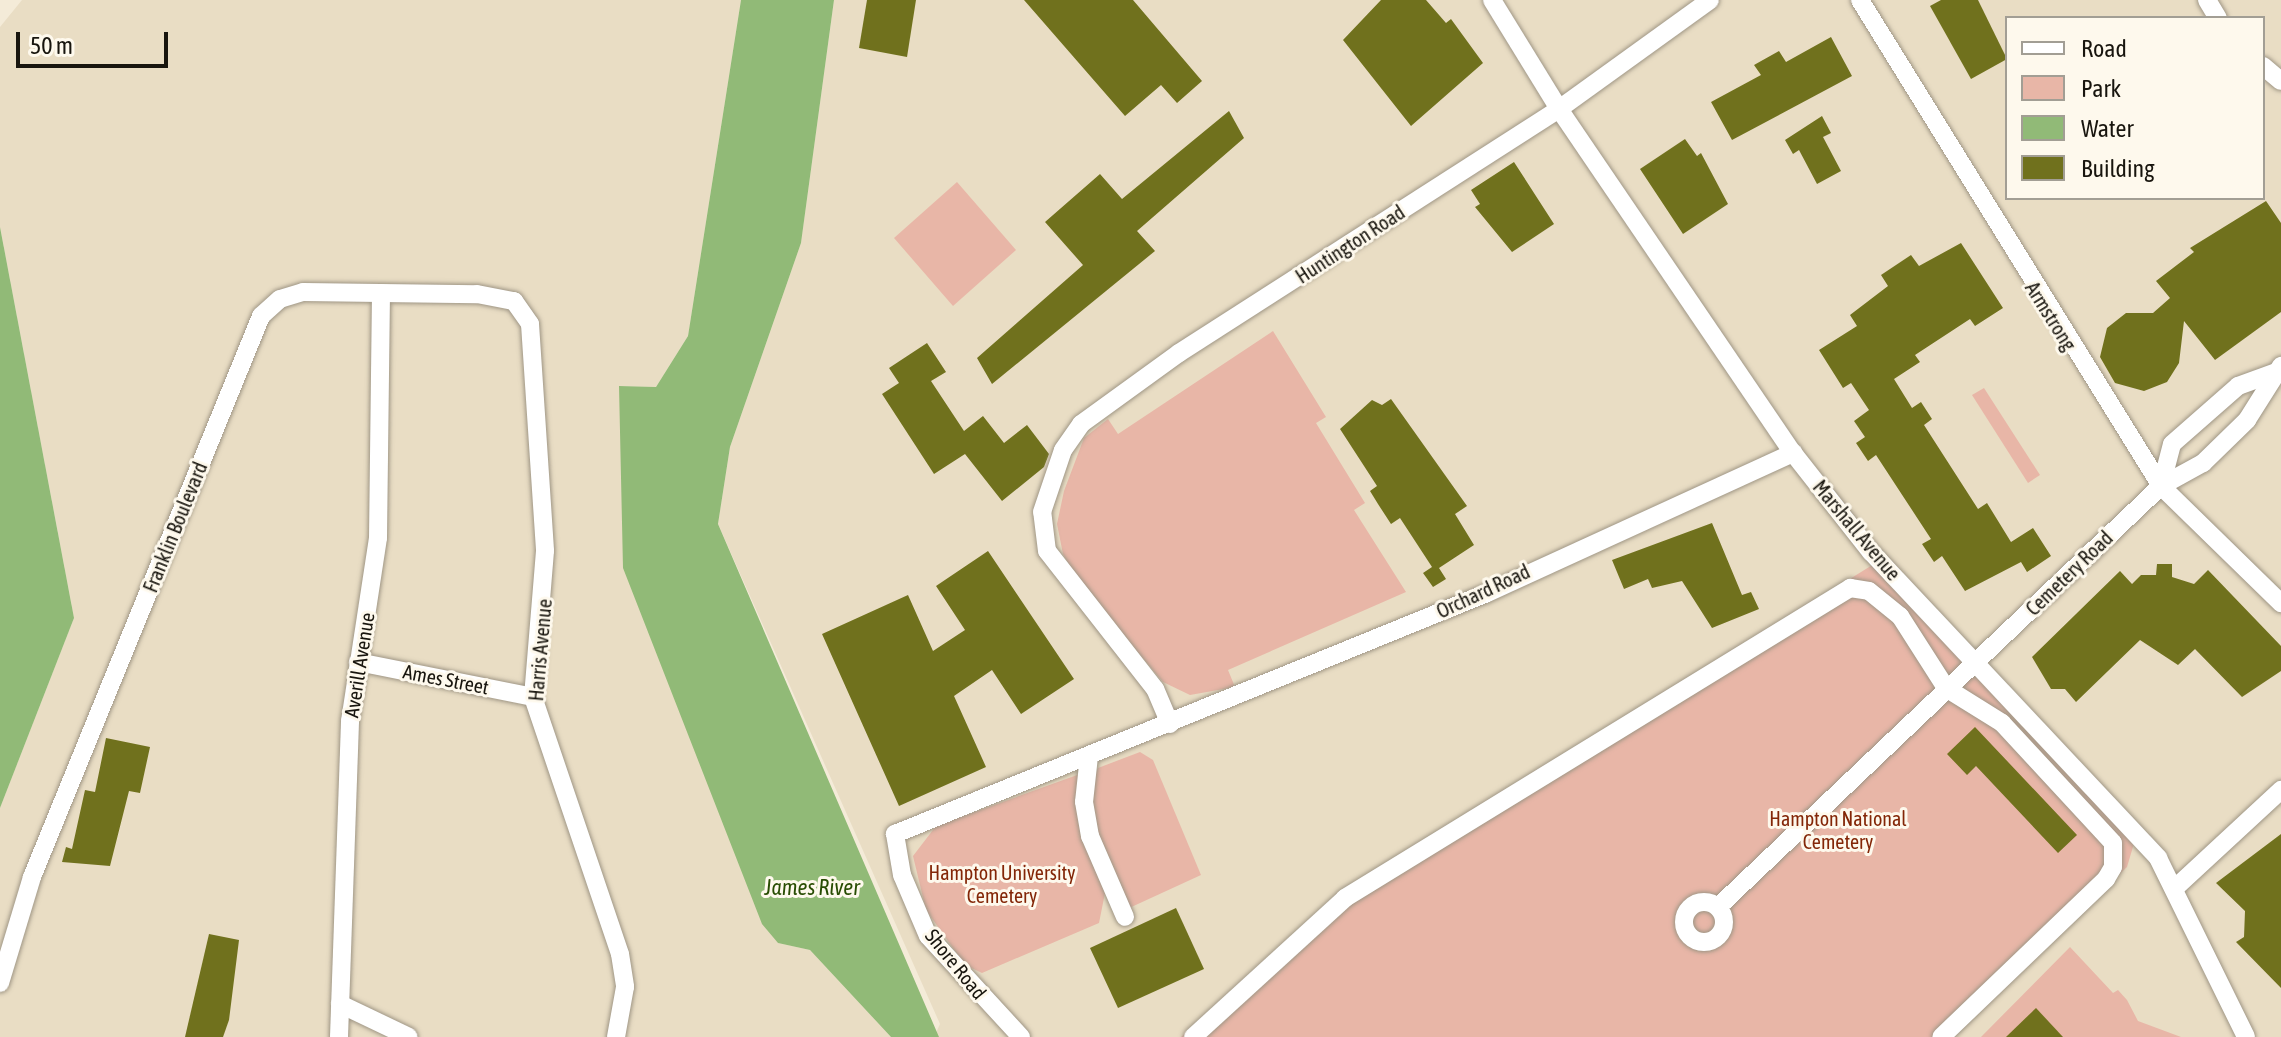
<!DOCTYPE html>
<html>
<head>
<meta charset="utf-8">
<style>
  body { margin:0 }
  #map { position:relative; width:2281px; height:1037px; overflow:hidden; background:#f4ebd8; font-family:"Asap Condensed",sans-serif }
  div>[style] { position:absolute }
  .built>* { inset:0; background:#e9ddc4 }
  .green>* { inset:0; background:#e8b6a7 }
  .water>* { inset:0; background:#91ba77 }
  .building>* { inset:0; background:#70711d }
  .roads { filter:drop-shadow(0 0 2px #9f9685) drop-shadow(0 0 2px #9f9685) }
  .street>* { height:18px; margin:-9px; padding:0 9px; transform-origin:9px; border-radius:9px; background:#fff }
  .street>.ring { margin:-9px; padding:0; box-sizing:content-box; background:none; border:18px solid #fff; border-radius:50% }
  span { translate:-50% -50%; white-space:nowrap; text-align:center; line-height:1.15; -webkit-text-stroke:6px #fef9ed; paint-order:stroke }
  .street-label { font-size:20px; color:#18150e }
  .park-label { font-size:20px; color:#832607 }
  .water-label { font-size:22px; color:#284d03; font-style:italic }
  .legend { position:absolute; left:2005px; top:16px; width:260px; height:184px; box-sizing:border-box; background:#fef9ed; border:2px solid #a29e94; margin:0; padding:10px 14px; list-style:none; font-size:24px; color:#18150e }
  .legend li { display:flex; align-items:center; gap:16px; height:40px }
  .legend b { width:40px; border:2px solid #a29e94 }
  .scale { position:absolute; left:16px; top:32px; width:152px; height:36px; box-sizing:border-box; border:4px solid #18150e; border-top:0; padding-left:10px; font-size:24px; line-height:28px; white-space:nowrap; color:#18150e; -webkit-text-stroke:6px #fef9ed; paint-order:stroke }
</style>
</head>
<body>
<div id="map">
  <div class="built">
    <i style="clip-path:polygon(22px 0,741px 0,688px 336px,656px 387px,620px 386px,778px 943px,810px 950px,891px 1037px,0 1037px,0 808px,74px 618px,0 227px,0 27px)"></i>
    <i style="clip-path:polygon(evenodd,834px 0,2281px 0,2281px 1037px,934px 1037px,940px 1024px,718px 524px,730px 447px,801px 243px,834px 0,2007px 18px,2263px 18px,2263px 198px,2007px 198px,2007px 18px)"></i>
  </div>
  <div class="green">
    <i style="clip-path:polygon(957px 182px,1016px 250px,953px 306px,894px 238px)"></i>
    <i style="clip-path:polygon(1273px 331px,1326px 417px,1316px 423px,1365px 503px,1354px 510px,1406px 592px,1228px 670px,1235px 687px,1190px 695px,1163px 682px,1080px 584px,1063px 554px,1057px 524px,1064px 491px,1084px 438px,1108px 419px,1118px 434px)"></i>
    <i style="clip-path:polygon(1984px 388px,2040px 475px,2028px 483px,1972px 395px)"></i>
    <i style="clip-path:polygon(1874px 564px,2135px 840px,2127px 867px,1949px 1037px,1181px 1037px,1341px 893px)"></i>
    <i style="clip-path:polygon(1140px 752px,1153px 760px,1201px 875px,1127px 909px,1096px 833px,1090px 784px,1098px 768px)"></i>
    <i style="clip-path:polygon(1080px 774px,1080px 834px,1105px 893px,1099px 923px,982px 973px,965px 965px,926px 910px,913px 856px,936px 826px)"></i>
    <i style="clip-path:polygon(2070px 947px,2113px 993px,2118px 990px,2127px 1000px,2138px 1021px,2181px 1037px,1981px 1037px)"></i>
  </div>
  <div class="water">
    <i style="clip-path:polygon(741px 0,834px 0,801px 243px,730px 447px,718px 524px,939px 1037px,891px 1037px,810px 950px,778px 943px,762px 924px,623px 568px,619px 386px,656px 387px,688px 336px)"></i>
    <i style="clip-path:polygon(0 227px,74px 618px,0 808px)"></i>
  </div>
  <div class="building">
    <i style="clip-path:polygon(867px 0,916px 0,907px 57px,859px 48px)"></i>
    <i style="clip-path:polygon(1024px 0,1133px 0,1202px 81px,1177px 103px,1161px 85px,1125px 116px)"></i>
    <i style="clip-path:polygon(1381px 0,1426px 0,1446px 23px,1451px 19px,1483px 63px,1411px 126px,1343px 40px)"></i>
    <i style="clip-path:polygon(1941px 0,1978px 0,2007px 59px,1971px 79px,1930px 6px)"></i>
    <i style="clip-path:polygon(1831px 37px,1852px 76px,1732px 140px,1711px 102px,1761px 75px,1754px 65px,1779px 51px,1786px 62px)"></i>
    <i style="clip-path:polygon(1229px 111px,1244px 138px,1137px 231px,1155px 251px,992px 384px,977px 358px,1083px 265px,1045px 222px,1100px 174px,1122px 199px)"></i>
    <i style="clip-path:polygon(1822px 116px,1831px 133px,1823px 137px,1841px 171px,1817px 184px,1799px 150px,1793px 154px,1785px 140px)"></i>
    <i style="clip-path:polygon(1685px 139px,1697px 156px,1701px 153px,1728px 204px,1683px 234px,1640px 169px)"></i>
    <i style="clip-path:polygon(1514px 162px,1554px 224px,1512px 252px,1475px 207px,1480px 204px,1471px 190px)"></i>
    <i style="clip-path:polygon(2266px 201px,2281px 223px,2281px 312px,2215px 360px,2184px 321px,2179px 363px,2167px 382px,2144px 391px,2115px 383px,2100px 357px,2107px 328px,2126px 313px,2153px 313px,2170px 298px,2156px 281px,2194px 252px,2190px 248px)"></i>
    <i style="clip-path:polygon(1961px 243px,2003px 308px,1975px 326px,1970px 319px,1915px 355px,1920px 362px,1894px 379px,1912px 408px,1921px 402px,1932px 419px,1924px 425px,1978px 509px,1987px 503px,2011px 542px,2033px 528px,2051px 556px,2027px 572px,2021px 562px,1965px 591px,1942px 556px,1934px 562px,1922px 544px,1931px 539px,1876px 455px,1868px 461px,1856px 443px,1865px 437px,1854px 421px,1869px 410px,1851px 383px,1843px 388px,1819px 350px,1857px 326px,1850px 315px,1888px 286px,1881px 275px,1911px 255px,1919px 266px)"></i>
    <i style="clip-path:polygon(927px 343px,946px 372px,931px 381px,964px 431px,983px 416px,1004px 443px,1027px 425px,1049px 454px,1044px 467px,1002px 501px,965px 454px,934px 474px,882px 394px,899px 383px,889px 368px)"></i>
    <i style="clip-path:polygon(1391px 399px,1467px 506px,1455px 514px,1474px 545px,1439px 568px,1446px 579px,1433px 587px,1423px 573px,1432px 567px,1400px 518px,1391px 524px,1378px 504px,1370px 491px,1377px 486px,1340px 429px,1372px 400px,1382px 405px)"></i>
    <i style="clip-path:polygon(1712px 523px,1742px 595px,1751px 592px,1759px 609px,1712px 628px,1682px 581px,1652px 588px,1648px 579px,1624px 589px,1612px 560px)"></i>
    <i style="clip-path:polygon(988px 551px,1074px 679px,1021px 714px,992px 670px,954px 696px,986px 767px,899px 806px,822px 634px,908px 595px,933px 651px,965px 630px,936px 586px)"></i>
    <i style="clip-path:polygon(2157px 564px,2172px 564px,2172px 577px,2194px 584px,2208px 570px,2281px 646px,2281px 671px,2242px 697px,2195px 649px,2178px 665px,2140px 640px,2076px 702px,2065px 689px,2051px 689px,2032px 657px,2120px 571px,2132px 584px,2141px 575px,2156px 575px)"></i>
    <i style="clip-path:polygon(1975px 727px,2077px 835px,2058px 853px,1976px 766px,1967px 775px,1947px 754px)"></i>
    <i style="clip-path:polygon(106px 738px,150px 747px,140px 793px,129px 791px,110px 866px,62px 862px,66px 847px,72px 849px,85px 790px,95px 792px)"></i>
    <i style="clip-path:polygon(2281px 834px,2281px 988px,2236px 942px,2244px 937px,2245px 911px,2216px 883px)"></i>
    <i style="clip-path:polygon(1176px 908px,1204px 969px,1118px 1008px,1090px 948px)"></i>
    <i style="clip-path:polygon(209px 934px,239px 940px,229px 1020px,223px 1037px,185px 1037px)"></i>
    <i style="clip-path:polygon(2036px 1008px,2063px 1037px,2006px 1037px)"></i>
  </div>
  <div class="roads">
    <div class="street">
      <i style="left:1492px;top:0;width:128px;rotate:58.4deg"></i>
      <i style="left:1559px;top:109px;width:416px;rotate:55.8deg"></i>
      <i style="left:1793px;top:453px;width:126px;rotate:51.8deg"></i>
      <i style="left:1871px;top:552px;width:420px;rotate:46.8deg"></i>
      <i style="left:2158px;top:858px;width:199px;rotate:63.8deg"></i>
      <i style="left:1860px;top:0;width:572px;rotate:58.23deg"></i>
      <i style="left:2161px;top:486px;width:168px;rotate:44.3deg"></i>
      <i style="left:2207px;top:0;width:21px;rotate:59deg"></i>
      <i style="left:2263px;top:66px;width:23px;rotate:40deg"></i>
      <i style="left:2161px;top:486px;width:43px;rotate:-75.3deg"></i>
      <i style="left:2172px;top:444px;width:88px;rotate:-41.3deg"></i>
      <i style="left:2238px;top:386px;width:38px;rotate:-20deg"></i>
      <i style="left:358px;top:662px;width:178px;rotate:11.3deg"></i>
      <i style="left:1170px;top:724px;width:38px;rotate:-113deg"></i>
      <i style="left:1155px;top:689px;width:175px;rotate:-128deg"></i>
      <i style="left:1047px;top:551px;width:39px;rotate:-97deg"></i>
      <i style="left:1042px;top:512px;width:65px;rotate:-71.3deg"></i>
      <i style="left:1063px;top:450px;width:32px;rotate:-55deg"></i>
      <i style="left:1081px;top:424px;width:121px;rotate:-35.9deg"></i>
      <i style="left:1179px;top:353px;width:452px;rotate:-32.7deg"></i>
      <i style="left:1559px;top:109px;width:186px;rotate:-35.8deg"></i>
      <i style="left:1089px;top:756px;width:46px;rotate:96.2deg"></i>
      <i style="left:1084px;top:802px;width:35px;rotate:80deg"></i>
      <i style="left:1090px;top:836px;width:88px;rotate:66.6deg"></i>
      <i style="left:2174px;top:889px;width:146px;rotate:-42.8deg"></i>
      <i class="ring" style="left:1684px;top:902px;width:22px;height:22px"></i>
      <i style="left:1718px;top:907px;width:611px;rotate:-43.54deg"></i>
      <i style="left:2161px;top:486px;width:48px;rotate:-28.7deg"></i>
      <i style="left:2203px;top:463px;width:62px;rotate:-44.3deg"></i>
      <i style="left:2247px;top:420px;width:64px;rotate:-57.8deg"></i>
      <i style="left:0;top:983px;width:111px;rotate:-73.2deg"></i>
      <i style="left:32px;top:877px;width:606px;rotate:-67.79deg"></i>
      <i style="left:261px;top:316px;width:25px;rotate:-42deg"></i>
      <i style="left:280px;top:299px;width:24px;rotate:-17deg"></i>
      <i style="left:303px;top:292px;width:174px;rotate:0.7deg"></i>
      <i style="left:477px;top:294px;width:38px;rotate:11deg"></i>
      <i style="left:514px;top:301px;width:28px;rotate:55deg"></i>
      <i style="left:530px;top:324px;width:227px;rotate:86.2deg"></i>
      <i style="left:545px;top:551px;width:146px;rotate:94.7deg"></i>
      <i style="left:533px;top:697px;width:271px;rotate:71.3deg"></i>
      <i style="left:620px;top:954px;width:33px;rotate:81deg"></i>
      <i style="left:625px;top:987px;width:51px;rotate:100.2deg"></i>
      <i style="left:340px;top:1004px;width:76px;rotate:25.6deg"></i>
      <i style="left:339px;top:1037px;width:316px;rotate:-88deg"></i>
      <i style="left:350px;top:721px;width:185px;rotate:-81.3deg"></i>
      <i style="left:378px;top:538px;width:245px;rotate:-89.3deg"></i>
      <i style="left:1021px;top:1037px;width:137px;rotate:-132.6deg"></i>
      <i style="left:928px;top:936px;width:66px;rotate:-113.1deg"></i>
      <i style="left:902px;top:875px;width:42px;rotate:-99.7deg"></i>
      <i style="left:895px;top:834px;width:639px;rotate:-22.15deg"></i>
      <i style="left:1487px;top:593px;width:337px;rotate:-24.6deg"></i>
      <i style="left:1193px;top:1037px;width:206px;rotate:-42.4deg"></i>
      <i style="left:1345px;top:898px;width:593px;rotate:-31.54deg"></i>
      <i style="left:1850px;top:588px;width:19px;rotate:9deg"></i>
      <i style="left:1869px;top:591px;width:40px;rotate:39deg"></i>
      <i style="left:1900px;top:616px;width:85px;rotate:57.4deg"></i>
      <i style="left:1946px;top:688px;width:66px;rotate:32deg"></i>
      <i style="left:2002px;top:723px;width:163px;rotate:47.2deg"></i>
      <i style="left:2113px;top:843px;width:24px;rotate:90deg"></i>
      <i style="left:2113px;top:867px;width:14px;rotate:120deg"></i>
      <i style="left:2106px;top:879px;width:228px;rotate:136.2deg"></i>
    </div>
  </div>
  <div class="street-label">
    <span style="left:1350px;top:244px;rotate:-33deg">Huntington Road</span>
    <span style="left:2051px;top:316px;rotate:58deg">Armstrong</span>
    <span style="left:175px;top:527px;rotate:-68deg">Franklin Boulevard</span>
    <span style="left:1857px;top:530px;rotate:50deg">Marshall Avenue</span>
    <span style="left:2069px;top:573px;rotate:-44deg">Cemetery Road</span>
    <span style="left:1483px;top:591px;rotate:-25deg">Orchard Road</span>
    <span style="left:540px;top:650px;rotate:-85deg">Harris Avenue</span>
    <span style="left:359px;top:665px;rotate:-81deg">Averill Avenue</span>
    <span style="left:446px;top:679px;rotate:11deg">Ames Street</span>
    <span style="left:956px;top:964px;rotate:51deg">Shore Road</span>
  </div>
  <div class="park-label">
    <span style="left:1838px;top:830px">Hampton National<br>Cemetery</span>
    <span style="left:1002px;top:884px">Hampton University<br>Cemetery</span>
  </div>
  <div class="water-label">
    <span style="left:812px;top:888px">James River</span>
  </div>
  <ul class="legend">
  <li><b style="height:10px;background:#fff"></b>Road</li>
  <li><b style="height:22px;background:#e8b6a7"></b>Park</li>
  <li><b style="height:22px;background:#91ba77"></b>Water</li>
  <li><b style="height:22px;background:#70711d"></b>Building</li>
  </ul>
  <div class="scale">50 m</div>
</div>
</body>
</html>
